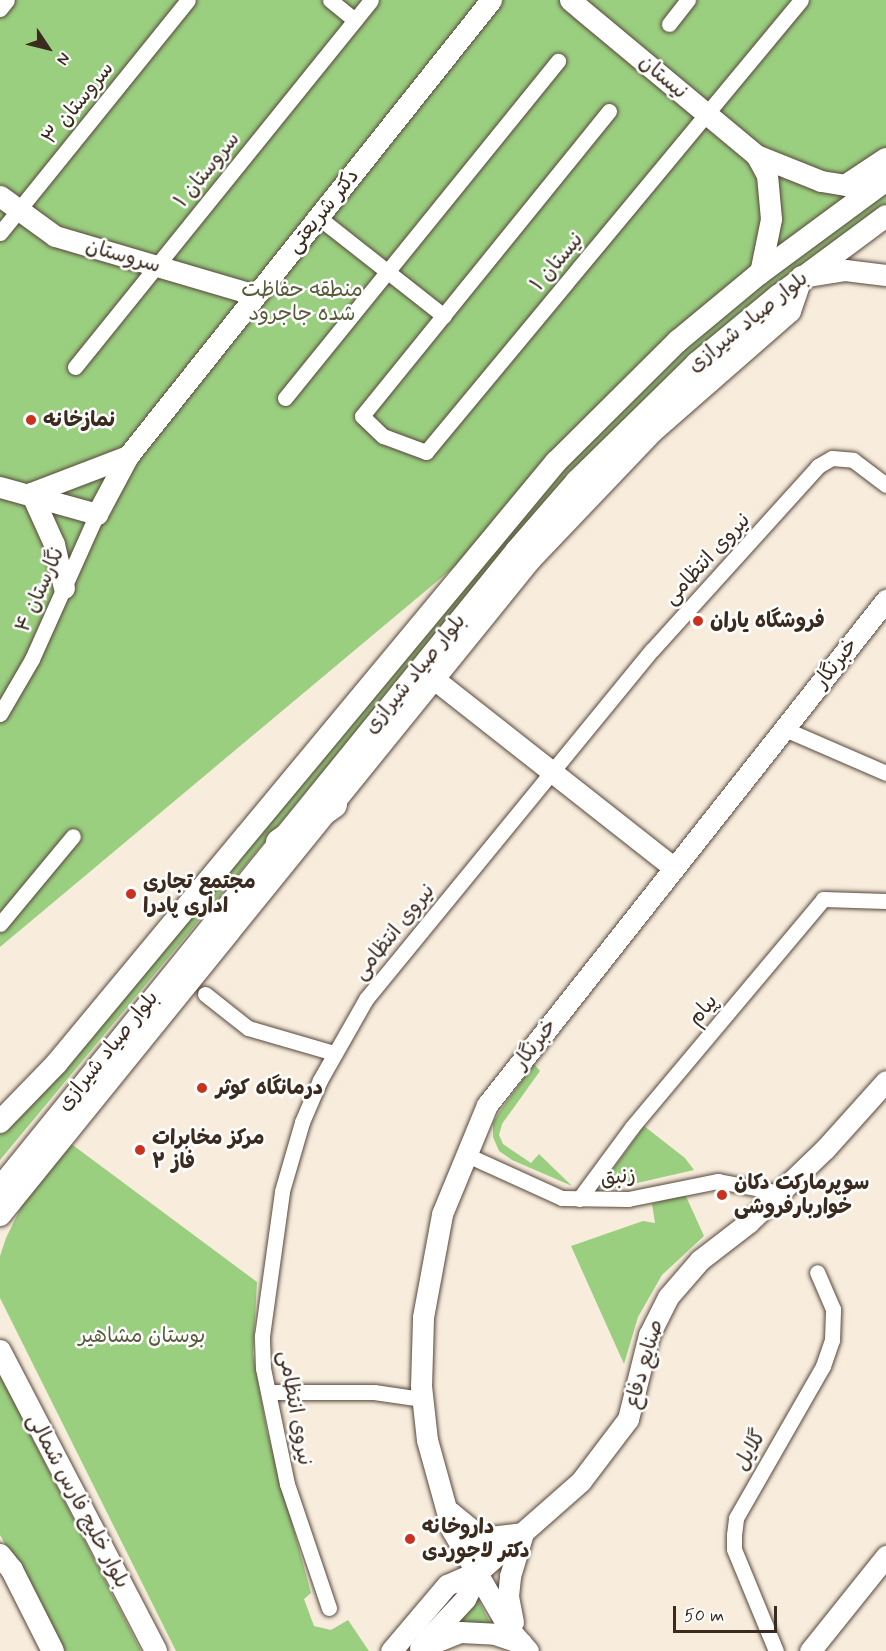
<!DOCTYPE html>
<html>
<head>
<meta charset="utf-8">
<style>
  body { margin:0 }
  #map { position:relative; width:886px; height:1651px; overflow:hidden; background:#f8eddd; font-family:Mynerve,"Playpen Sans Arabic",sans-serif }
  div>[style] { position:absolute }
  .green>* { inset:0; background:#9bcf80 }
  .roads { filter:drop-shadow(0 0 2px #57473b) drop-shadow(0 0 2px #57473b) }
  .street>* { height:15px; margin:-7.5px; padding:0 7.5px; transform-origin:7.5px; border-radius:7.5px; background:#fff }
  .secondary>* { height:21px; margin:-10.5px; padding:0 10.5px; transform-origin:10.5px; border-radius:10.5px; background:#fff }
  .primary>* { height:22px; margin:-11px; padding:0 11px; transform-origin:11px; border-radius:11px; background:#fff }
  .highway>* { height:27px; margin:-13.5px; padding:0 13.5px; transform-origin:13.5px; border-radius:13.5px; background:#fff }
  .dots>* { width:16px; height:16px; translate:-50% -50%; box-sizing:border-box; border:3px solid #fff; border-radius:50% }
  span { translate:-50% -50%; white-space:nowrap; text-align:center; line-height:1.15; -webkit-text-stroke:5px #fff; paint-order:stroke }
  .street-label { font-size:21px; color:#3b2a1e }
  .park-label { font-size:21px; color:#585c3b }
  .poi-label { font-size:21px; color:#3b2a1e; font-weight:700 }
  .left { translate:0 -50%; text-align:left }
  .north { position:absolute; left:18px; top:18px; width:60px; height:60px; -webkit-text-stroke:4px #fff; paint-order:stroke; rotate:125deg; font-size:16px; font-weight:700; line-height:24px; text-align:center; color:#3b2a1e }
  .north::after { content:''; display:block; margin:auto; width:21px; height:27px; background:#3b2a1e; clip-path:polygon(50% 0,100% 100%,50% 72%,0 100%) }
  .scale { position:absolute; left:673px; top:1606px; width:104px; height:27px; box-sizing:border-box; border:3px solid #3b2a1e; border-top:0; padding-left:8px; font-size:18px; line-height:21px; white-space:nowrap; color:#3b2a1e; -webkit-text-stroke:4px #fff; paint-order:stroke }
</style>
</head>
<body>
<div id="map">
  <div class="green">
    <i style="clip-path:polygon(0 0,886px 0,886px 207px,564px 476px,571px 473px,0 1160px,0 1129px,527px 506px,0 947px)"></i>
    <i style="clip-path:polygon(534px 1064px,540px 1071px,502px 1124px,499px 1135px,503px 1144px,531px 1163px,539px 1154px,572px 1186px,512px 1160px,499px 1151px,493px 1137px,493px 1123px,500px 1111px)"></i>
    <i style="clip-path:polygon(644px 1126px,685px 1158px,694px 1170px,602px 1191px,601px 1186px)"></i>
    <i style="clip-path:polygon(70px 1143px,257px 1282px,253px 1354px,267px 1431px,311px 1593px,304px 1599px,314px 1626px,331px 1630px,348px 1620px,369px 1651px,176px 1651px,0 1298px,0 1256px,6px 1238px,24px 1201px)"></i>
    <i style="clip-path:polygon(685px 1194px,704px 1236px,662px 1275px,638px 1317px,624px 1364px,571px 1246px,643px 1221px,655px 1223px,652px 1204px)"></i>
    <i style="clip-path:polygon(0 1371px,28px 1430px,141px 1651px,65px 1651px,0 1535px)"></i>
    <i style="clip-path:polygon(476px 1596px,493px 1628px,447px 1628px)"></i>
  </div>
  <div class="roads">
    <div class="street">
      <i style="left:330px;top:0;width:32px;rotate:39deg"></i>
      <i style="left:0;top:9px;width:11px;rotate:-52deg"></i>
      <i style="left:669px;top:24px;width:31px;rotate:-52deg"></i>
      <i style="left:609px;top:111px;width:392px;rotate:129deg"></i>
      <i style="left:362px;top:416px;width:29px;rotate:44deg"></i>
      <i style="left:383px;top:436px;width:46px;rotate:20.4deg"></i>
      <i style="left:426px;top:452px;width:587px;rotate:-50.32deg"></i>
      <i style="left:318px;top:217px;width:160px;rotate:38.2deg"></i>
      <i style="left:0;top:233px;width:299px;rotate:-51.1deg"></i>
      <i style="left:75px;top:367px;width:471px;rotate:-51.1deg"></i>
      <i style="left:285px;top:398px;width:434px;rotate:-51deg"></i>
      <i style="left:0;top:714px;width:64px;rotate:-59.8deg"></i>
      <i style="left:32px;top:659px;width:159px;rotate:-65.9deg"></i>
      <i style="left:785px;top:729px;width:110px;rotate:23.5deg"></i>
      <i style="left:0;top:924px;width:114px;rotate:-50.3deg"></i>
      <i style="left:205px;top:994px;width:55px;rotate:38.3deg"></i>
      <i style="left:248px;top:1028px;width:90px;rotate:16.2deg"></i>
      <i style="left:467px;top:1155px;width:104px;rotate:24.4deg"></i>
      <i style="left:562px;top:1198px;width:66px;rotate:0.9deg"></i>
      <i style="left:628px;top:1199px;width:92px;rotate:-11.3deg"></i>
      <i style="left:718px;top:1181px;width:64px;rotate:10.8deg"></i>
      <i style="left:579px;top:1199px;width:89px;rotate:-53.6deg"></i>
      <i style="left:632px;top:1127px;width:297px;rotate:-50deg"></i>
      <i style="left:823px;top:899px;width:63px;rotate:1.8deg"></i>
      <i style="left:269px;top:1392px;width:105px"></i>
      <i style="left:374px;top:1392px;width:49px;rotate:8.3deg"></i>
      <i style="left:329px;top:1608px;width:131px;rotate:-108.7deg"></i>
      <i style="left:287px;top:1484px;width:118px;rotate:-101.7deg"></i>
      <i style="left:263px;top:1368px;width:32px;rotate:-92deg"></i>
      <i style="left:262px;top:1336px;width:146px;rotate:-82.1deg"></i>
      <i style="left:282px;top:1191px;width:72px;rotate:-73.8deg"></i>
      <i style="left:302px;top:1122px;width:46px;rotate:-66.8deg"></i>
      <i style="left:320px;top:1080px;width:93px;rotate:-60.4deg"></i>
      <i style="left:366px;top:999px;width:451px;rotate:-50.7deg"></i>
      <i style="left:652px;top:650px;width:248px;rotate:-47.9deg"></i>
      <i style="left:818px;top:466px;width:16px;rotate:-30deg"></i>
      <i style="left:832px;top:458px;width:21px;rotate:5deg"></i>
      <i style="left:853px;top:460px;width:41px;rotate:37.1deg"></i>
      <i style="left:776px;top:1651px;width:110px;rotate:-112.4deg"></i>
      <i style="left:734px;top:1549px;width:14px;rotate:-90deg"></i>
      <i style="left:734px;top:1535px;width:17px;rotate:-83deg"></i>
      <i style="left:736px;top:1518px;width:175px;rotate:-60.2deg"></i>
      <i style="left:823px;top:1366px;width:28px;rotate:-71deg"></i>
      <i style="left:832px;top:1340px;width:31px;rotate:-88deg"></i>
      <i style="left:833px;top:1309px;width:40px;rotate:-113.4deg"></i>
    </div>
    <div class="secondary">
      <i style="left:570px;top:0;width:242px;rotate:39.8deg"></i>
      <i style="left:756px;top:155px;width:70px;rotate:21.8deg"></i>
      <i style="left:821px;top:181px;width:26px;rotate:9deg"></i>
      <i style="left:847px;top:185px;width:18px;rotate:-13deg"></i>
      <i style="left:756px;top:155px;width:23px;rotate:61deg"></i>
      <i style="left:767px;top:175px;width:44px;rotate:84.8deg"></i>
      <i style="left:771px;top:219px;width:55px;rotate:101.5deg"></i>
      <i style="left:0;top:196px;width:68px;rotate:36deg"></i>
      <i style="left:55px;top:236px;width:209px;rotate:16.4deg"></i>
      <i style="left:802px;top:277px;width:44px;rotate:-9.2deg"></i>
      <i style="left:845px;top:270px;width:41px;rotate:7deg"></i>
      <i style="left:0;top:487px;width:101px;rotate:15.6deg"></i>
      <i style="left:97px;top:514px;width:66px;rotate:-61.9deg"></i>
      <i style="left:128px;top:456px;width:583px;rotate:-51.48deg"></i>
      <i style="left:64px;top:588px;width:45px;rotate:-102.8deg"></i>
      <i style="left:54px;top:544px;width:56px;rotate:-114.3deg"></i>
      <i style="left:31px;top:493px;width:104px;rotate:-20.9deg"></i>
      <i style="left:434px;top:679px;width:304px;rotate:38.2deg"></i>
      <i style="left:450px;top:1512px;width:41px;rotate:39.1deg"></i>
      <i style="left:482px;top:1538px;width:38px;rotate:-7deg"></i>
      <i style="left:513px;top:1622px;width:26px;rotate:-101deg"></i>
      <i style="left:508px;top:1596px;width:20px;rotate:-84deg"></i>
      <i style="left:510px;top:1576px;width:45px;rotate:-73.2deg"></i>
      <i style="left:425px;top:1642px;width:59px;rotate:-47.1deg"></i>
      <i style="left:465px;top:1599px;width:31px;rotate:-63deg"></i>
      <i style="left:420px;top:1648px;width:43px;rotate:-21.8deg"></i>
      <i style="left:460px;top:1632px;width:35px;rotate:3deg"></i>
      <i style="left:495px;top:1634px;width:28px;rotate:19deg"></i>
      <i style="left:391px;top:1651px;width:87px;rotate:-49.7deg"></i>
      <i style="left:447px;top:1585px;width:35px;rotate:-24deg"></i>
      <i style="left:479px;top:1571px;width:136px;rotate:-41.4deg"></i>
      <i style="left:581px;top:1481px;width:78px;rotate:-52.8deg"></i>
      <i style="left:628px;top:1419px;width:87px;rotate:-76deg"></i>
      <i style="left:649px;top:1335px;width:42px;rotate:-63.4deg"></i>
      <i style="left:668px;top:1297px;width:49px;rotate:-49.1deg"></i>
      <i style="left:700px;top:1260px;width:61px;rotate:-37.6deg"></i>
      <i style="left:748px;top:1223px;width:107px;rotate:-43.9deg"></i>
      <i style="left:825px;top:1149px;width:91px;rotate:-48.1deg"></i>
      <i style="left:528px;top:1651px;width:28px;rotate:-131deg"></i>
      <i style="left:510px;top:1630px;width:116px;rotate:-120.1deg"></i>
      <i style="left:452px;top:1530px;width:93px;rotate:-105.5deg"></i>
      <i style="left:427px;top:1440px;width:54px;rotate:-96.3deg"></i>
      <i style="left:421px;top:1386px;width:69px;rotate:-88.3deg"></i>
      <i style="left:423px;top:1317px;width:105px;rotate:-79.5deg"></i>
      <i style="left:442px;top:1214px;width:118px;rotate:-67.6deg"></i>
      <i style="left:487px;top:1105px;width:644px;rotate:-51.69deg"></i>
      <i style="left:810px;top:1651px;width:122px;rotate:-51.3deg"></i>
    </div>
    <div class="primary">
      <i style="left:847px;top:185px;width:47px;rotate:-33.7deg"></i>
      <i style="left:0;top:1122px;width:81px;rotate:-46deg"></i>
      <i style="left:56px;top:1064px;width:783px;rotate:-50.29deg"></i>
      <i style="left:556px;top:462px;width:172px;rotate:-44.8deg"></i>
      <i style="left:678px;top:341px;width:107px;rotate:-39.7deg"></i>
      <i style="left:760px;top:273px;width:157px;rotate:-36.4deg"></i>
      <i style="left:0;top:1188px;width:821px;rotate:-50.98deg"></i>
      <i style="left:517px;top:550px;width:91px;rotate:-49deg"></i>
      <i style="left:577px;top:481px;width:168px;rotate:-44.5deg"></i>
      <i style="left:697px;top:363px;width:105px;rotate:-39.6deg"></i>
      <i style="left:778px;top:296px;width:134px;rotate:-36.5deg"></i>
      <i style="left:0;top:1215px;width:843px;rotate:-51.02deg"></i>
      <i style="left:530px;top:560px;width:178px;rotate:-46.4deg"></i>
      <i style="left:653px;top:431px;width:182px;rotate:-41.2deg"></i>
      <i style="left:790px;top:311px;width:36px;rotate:-71deg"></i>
      <i style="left:0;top:1351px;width:338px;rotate:62.5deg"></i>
      <i style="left:0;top:1555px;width:19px;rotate:51deg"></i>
      <i style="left:12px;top:1570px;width:91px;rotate:63.2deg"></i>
    </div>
    <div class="highway">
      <i style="left:279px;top:842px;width:66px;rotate:-35.1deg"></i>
    </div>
  </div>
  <div class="dots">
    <i style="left:31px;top:420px;background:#c8321e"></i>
    <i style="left:698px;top:621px;background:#c8321e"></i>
    <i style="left:131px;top:894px;background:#c8321e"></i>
    <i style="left:202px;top:1088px;background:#c8321e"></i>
    <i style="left:140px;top:1150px;background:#c8321e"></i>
    <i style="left:722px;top:1195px;background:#c8321e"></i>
    <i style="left:410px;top:1539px;background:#c8321e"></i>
  </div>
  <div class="street-label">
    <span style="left:663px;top:77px;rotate:40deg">نیستان</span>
    <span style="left:78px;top:103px;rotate:-51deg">سروستان ۳</span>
    <span style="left:207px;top:170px;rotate:-51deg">سروستان ۱</span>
    <span style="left:323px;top:211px;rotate:-51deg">دکتر شریعتی</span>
    <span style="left:123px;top:256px;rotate:16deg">سروستان</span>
    <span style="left:557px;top:262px;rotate:-50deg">نیستان ۱</span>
    <span style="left:748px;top:322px;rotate:-39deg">بلوار صیاد شیرازی</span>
    <span style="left:707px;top:559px;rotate:-47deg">نیروی انتظامی</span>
    <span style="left:40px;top:590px;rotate:-66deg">نگارستان ۴</span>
    <span style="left:836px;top:663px;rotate:-52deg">خبرنگار</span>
    <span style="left:415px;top:674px;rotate:-51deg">بلوار صیاد شیرازی</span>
    <span style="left:394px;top:932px;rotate:-51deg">نیروی انتظامی</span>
    <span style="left:703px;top:1010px;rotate:-50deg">پیام</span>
    <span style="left:535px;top:1044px;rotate:-52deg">خبرنگار</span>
    <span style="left:108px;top:1051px;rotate:-51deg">بلوار صیاد شیرازی</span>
    <span style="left:618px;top:1177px;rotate:-7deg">زنبق</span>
    <span style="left:644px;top:1364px;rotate:-74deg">صنایع دفاع</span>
    <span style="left:295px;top:1408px;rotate:80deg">نیروی انتظامی</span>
    <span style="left:750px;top:1450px;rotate:-60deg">گلایل</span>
    <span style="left:78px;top:1501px;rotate:62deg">بلوار خلیج فارس شمالی</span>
  </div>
  <div class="park-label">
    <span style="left:302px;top:302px">منطقه حفاظت<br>شده جاجرود</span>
    <span style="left:142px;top:1336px">بوستان مشاهیر</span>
  </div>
  <div class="poi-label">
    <span class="left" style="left:43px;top:420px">نمازخانه</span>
    <span class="left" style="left:710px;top:621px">فروشگاه یاران</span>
    <span class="left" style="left:143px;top:894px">مجتمع تجاری<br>اداری پادرا</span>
    <span class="left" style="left:216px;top:1088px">درمانگاه کوثر</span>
    <span class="left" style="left:152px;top:1150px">مرکز مخابرات<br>فاز ۲</span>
    <span class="left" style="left:734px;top:1195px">سوپرمارکت دکان<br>خواربارفروشی</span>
    <span class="left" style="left:422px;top:1539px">داروخانه<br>دکتر لاجوردی</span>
  </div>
  <div class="north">N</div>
  <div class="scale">50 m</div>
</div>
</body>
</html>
